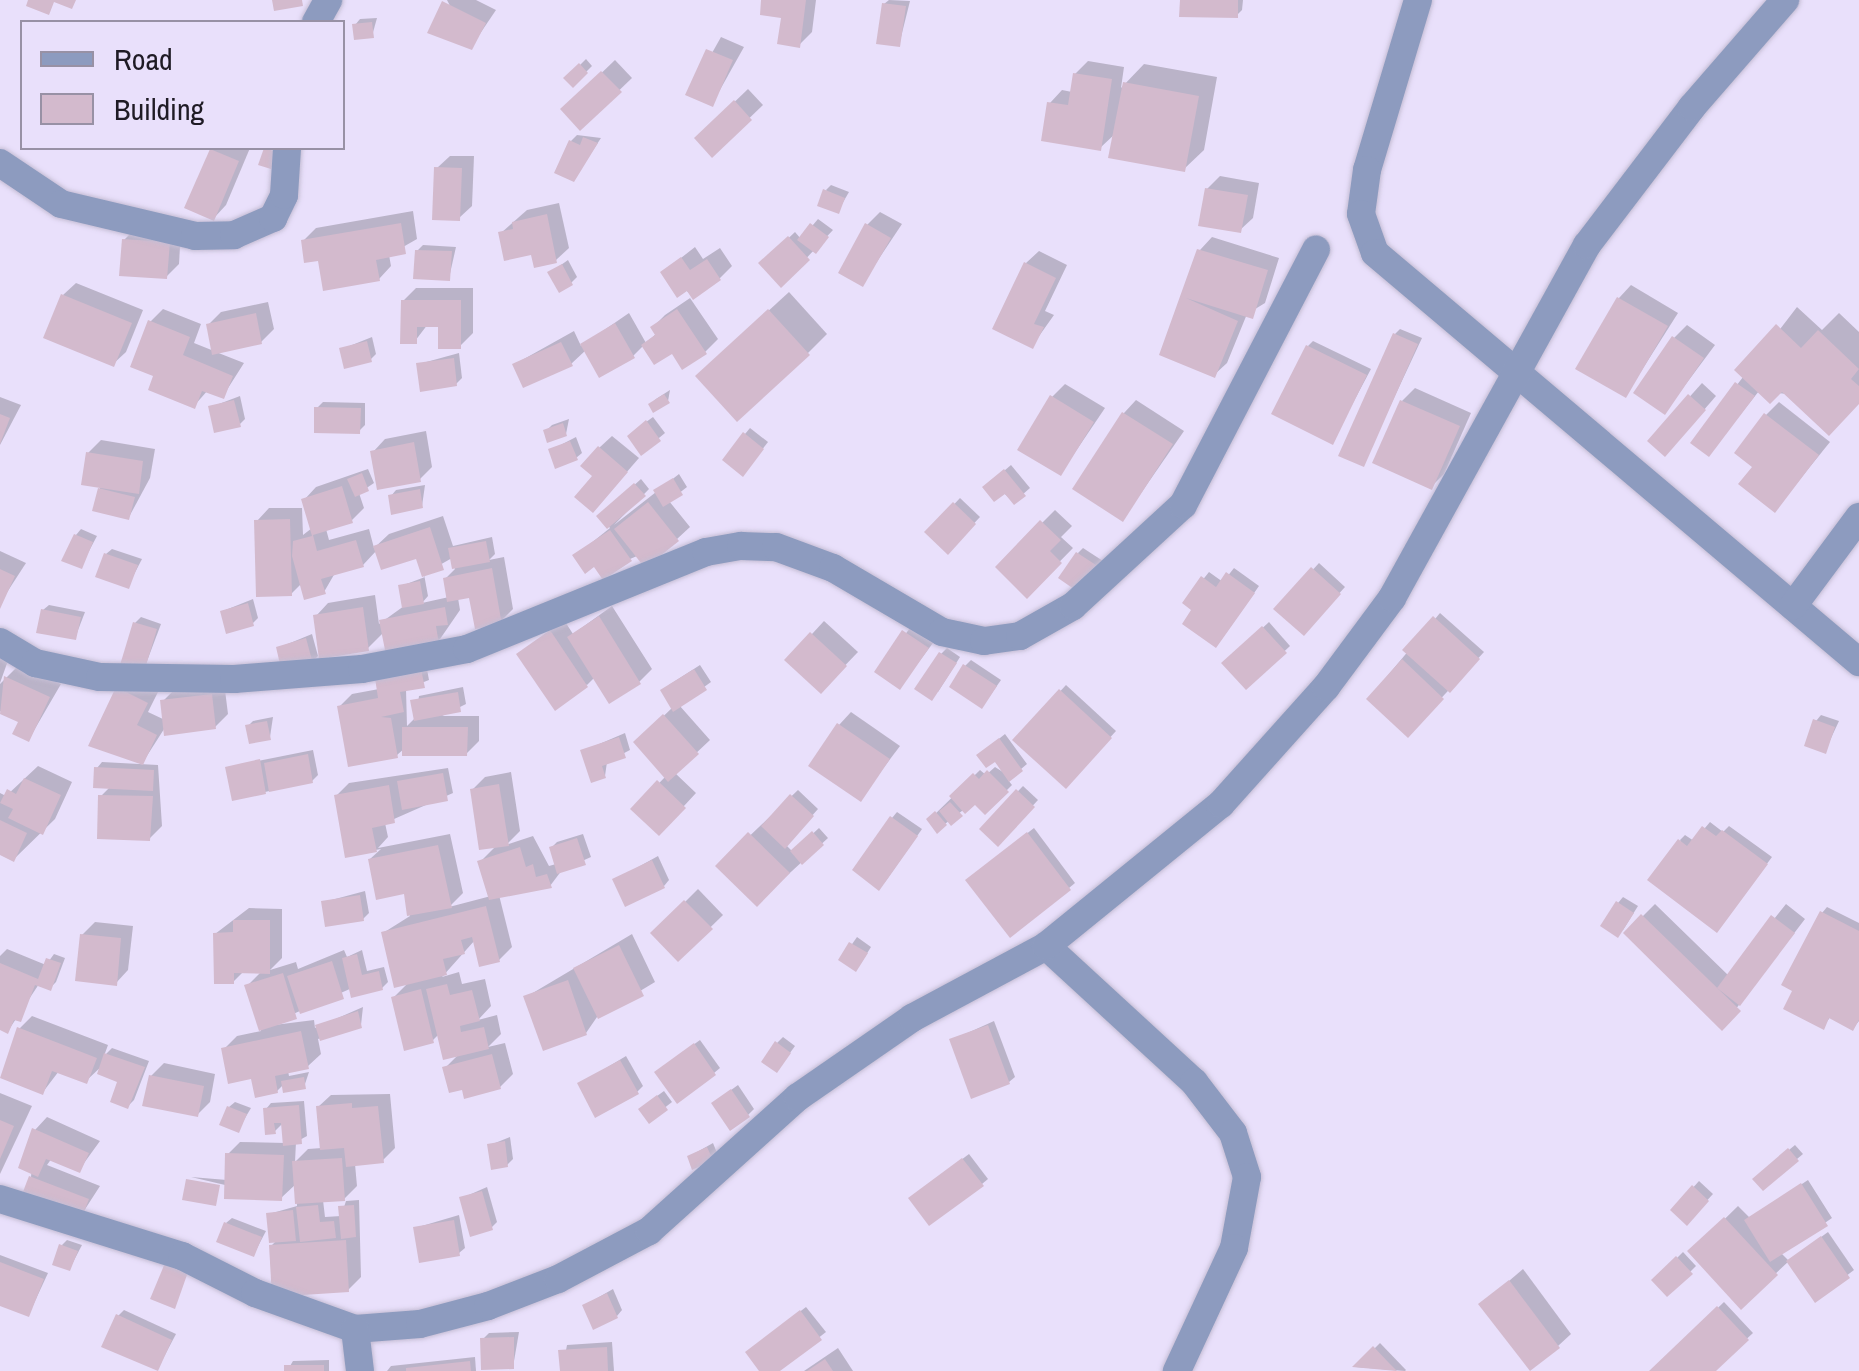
<!DOCTYPE html>
<html>
<head>
<meta charset="utf-8">
<style>
  body { margin:0 }
  #map { position:relative; width:1859px; height:1371px; overflow:hidden; background:#e9e0fb; font-family:"Archivo Narrow",sans-serif }
  div>[style] { position:absolute }
  .shadow>* { inset:0; background:#0003 }
  .building>* { inset:0; background:#d3bacd }
  .roads { filter:drop-shadow(0 0 2px #c5bdd4) drop-shadow(0 0 2px #c5bdd4) }
  .minor>* { height:28px; margin:-14px; padding:0 14px; transform-origin:14px; border-radius:14px; background:#8d9bbf }
  span { translate:-50% -50%; white-space:nowrap; text-align:center; line-height:1.15; -webkit-text-stroke:8px #e9e0fb; paint-order:stroke }
  .legend { position:absolute; left:20px; top:20px; width:325px; height:130px; box-sizing:border-box; background:#e9e0fb; border:2px solid #9891a5; margin:0; padding:12px 18px; list-style:none; font-size:30px; color:#1f1b25 }
  .legend li { display:flex; align-items:center; gap:20px; height:50px }
  .legend b { width:50px; border:2px solid #9891a5 }
</style>
</head>
<body>
<div id="map">
  <div class="shadow">
    <i style="clip-path:polygon(447px 0,476px 0,496px 10px,471px 47px)"></i>
    <i style="clip-path:polygon(764px 0,816px 0,812px 32px,799px 45px,783px 16px)"></i>
    <i style="clip-path:polygon(889px 0,910px 1px,899px 45px,884px 4px)"></i>
    <i style="clip-path:polygon(1182px 0,1243px 0,1242px 10px,1237px 15px)"></i>
    <i style="clip-path:polygon(377px 18px,372px 36px,355px 25px,360px 19px)"></i>
    <i style="clip-path:polygon(721px 37px,744px 47px,712px 104px,689px 94px)"></i>
    <i style="clip-path:polygon(586px 59px,592px 66px,573px 85px,567px 78px)"></i>
    <i style="clip-path:polygon(615px 60px,632px 78px,581px 127px,564px 109px)"></i>
    <i style="clip-path:polygon(1088px 61px,1124px 67px,1121px 88px,1144px 64px,1217px 77px,1204px 150px,1184px 169px,1116px 133px,1100px 148px,1050px 103px,1062px 90px,1072px 92px,1075px 74px)"></i>
    <i style="clip-path:polygon(748px 89px,763px 105px,712px 154px,697px 138px)"></i>
    <i style="clip-path:polygon(577px 135px,601px 138px,574px 179px,571px 141px)"></i>
    <i style="clip-path:polygon(250px 148px,226px 205px,214px 218px,212px 150px)"></i>
    <i style="clip-path:polygon(450px 156px,474px 156px,472px 206px,459px 218px,437px 168px)"></i>
    <i style="clip-path:polygon(1220px 176px,1259px 183px,1253px 218px,1240px 230px,1207px 189px)"></i>
    <i style="clip-path:polygon(831px 185px,849px 192px,838px 211px,826px 190px)"></i>
    <i style="clip-path:polygon(559px 203px,569px 248px,556px 260px,501px 233px,527px 210px)"></i>
    <i style="clip-path:polygon(413px 211px,417px 239px,389px 255px,391px 266px,379px 279px,320px 259px,303px 241px,316px 228px)"></i>
    <i style="clip-path:polygon(880px 212px,902px 224px,862px 284px,867px 225px)"></i>
    <i style="clip-path:polygon(818px 219px,833px 230px,781px 285px,761px 264px,795px 232px,801px 239px)"></i>
    <i style="clip-path:polygon(137px 227px,181px 230px,179px 264px,166px 277px,124px 240px)"></i>
    <i style="clip-path:polygon(1212px 237px,1279px 258px,1265px 303px,1247px 314px,1227px 363px,1214px 375px,1162px 354px,1200px 250px)"></i>
    <i style="clip-path:polygon(423px 245px,456px 247px,449px 278px,417px 251px)"></i>
    <i style="clip-path:polygon(695px 247px,703px 259px,720px 248px,732px 266px,720px 278px,690px 298px,718px 339px,705px 352px,644px 345px,633px 356px,586px 350px,571px 364px,515px 364px,574px 331px,581px 346px,629px 313px,646px 343px,657px 333px,653px 327px,665px 315px,693px 296px,663px 272px)"></i>
    <i style="clip-path:polygon(1039px 251px,1067px 265px,1045px 311px,1054px 315px,1032px 346px,1026px 263px)"></i>
    <i style="clip-path:polygon(568px 260px,577px 277px,571px 283px,551px 272px)"></i>
    <i style="clip-path:polygon(76px 283px,143px 310px,126px 352px,113px 364px,63px 295px)"></i>
    <i style="clip-path:polygon(1631px 285px,1678px 313px,1626px 395px,1619px 298px)"></i>
    <i style="clip-path:polygon(416px 288px,473px 288px,473px 333px,460px 346px,440px 324px,428px 324px,415px 341px,403px 301px)"></i>
    <i style="clip-path:polygon(789px 292px,827px 334px,808px 353px,718px 357px)"></i>
    <i style="clip-path:polygon(268px 302px,274px 329px,261px 342px,216px 352px,244px 363px,223px 396px,208px 390px,194px 406px,156px 375px,150px 322px,163px 309px,201px 324px,194px 343px,214px 351px,208px 325px,221px 312px)"></i>
    <i style="clip-path:polygon(1797px 307px,1822px 330px,1839px 313px,1859px 332px,1859px 402px,1759px 391px,1709px 454px,1693px 442px)"></i>
    <i style="clip-path:polygon(1687px 325px,1715px 345px,1665px 412px,1674px 338px)"></i>
    <i style="clip-path:polygon(1400px 329px,1422px 338px,1363px 464px,1395px 334px)"></i>
    <i style="clip-path:polygon(372px 337px,376px 354px,370px 360px,342px 349px)"></i>
    <i style="clip-path:polygon(1313px 341px,1371px 369px,1332px 442px,1308px 346px)"></i>
    <i style="clip-path:polygon(459px 353px,462px 378px,456px 384px,419px 364px)"></i>
    <i style="clip-path:polygon(1702px 383px,1716px 396px,1677px 441px,1650px 441px)"></i>
    <i style="clip-path:polygon(1065px 384px,1105px 408px,1061px 473px,1052px 397px)"></i>
    <i style="clip-path:polygon(1415px 388px,1471px 413px,1444px 474px,1431px 487px,1402px 401px)"></i>
    <i style="clip-path:polygon(670px 390px,668px 401px,651px 404px,656px 399px)"></i>
    <i style="clip-path:polygon(240px 396px,245px 419px,239px 425px,211px 407px)"></i>
    <i style="clip-path:polygon(0 397px,21px 405px,0 445px)"></i>
    <i style="clip-path:polygon(1136px 400px,1184px 431px,1123px 519px,1124px 413px)"></i>
    <i style="clip-path:polygon(323px 402px,365px 403px,365px 425px,359px 431px,317px 408px)"></i>
    <i style="clip-path:polygon(1779px 402px,1830px 442px,1775px 510px,1755px 466px,1766px 415px)"></i>
    <i style="clip-path:polygon(653px 417px,665px 433px,642px 452px,635px 430px)"></i>
    <i style="clip-path:polygon(569px 419px,566px 434px,546px 431px,552px 425px)"></i>
    <i style="clip-path:polygon(750px 428px,768px 442px,748px 468px,745px 434px)"></i>
    <i style="clip-path:polygon(426px 431px,432px 467px,419px 480px,373px 452px,385px 439px)"></i>
    <i style="clip-path:polygon(612px 436px,639px 458px,605px 497px,596px 475px,599px 448px)"></i>
    <i style="clip-path:polygon(576px 437px,582px 453px,576px 458px,551px 450px)"></i>
    <i style="clip-path:polygon(101px 440px,155px 449px,150px 478px,129px 517px,100px 489px,88px 453px)"></i>
    <i style="clip-path:polygon(1011px 465px,1030px 488px,1014px 502px,991px 482px)"></i>
    <i style="clip-path:polygon(evenodd,368px 469px,374px 483px,359px 493px,364px 508px,351px 521px,326px 529px,329px 540px,369px 529px,374px 548px,389px 534px,443px 516px,453px 546px,492px 537px,495px 554px,489px 560px,504px 557px,513px 609px,500px 622px,471px 595px,458px 598px,460px 610px,438px 642px,384px 632px,368px 648px,316px 616px,328px 603px,375px 595px,379px 624px,404px 606px,401px 586px,425px 577px,418px 556px,377px 550px,363px 565px,335px 573px,324px 592px,303px 582px,291px 594px,257px 521px,269px 508px,302px 508px,303px 535px,312px 528px,304px 500px,316px 487px,368px 469px,452px 558px,455px 569px,445px 579px,449px 597px,422px 603px,428px 596px,424px 574px,452px 558px)"></i>
    <i style="clip-path:polygon(679px 474px,687px 487px,669px 501px,690px 527px,677px 539px,630px 559px,595px 563px,575px 556px,610px 528px,600px 516px,641px 479px,649px 489px,614px 525px)"></i>
    <i style="clip-path:polygon(425px 485px,422px 506px,391px 496px,396px 490px)"></i>
    <i style="clip-path:polygon(960px 498px,980px 517px,948px 551px,928px 532px)"></i>
    <i style="clip-path:polygon(1055px 510px,1072px 526px,1061px 537px,1073px 548px,1027px 595px,998px 567px)"></i>
    <i style="clip-path:polygon(81px 529px,97px 536px,81px 566px,76px 535px)"></i>
    <i style="clip-path:polygon(1083px 548px,1103px 561px,1087px 585px,1078px 553px)"></i>
    <i style="clip-path:polygon(112px 549px,142px 559px,128px 586px,106px 554px)"></i>
    <i style="clip-path:polygon(0 551px,26px 563px,2px 600px,0 599px)"></i>
    <i style="clip-path:polygon(1319px 563px,1345px 587px,1303px 633px,1277px 609px)"></i>
    <i style="clip-path:polygon(1234px 568px,1259px 586px,1221px 640px,1185px 602px,1209px 572px,1223px 582px)"></i>
    <i style="clip-path:polygon(253px 599px,258px 618px,252px 624px,223px 611px)"></i>
    <i style="clip-path:polygon(49px 605px,85px 612px,75px 638px,43px 610px)"></i>
    <i style="clip-path:polygon(612px 606px,652px 669px,639px 682px,595px 677px,587px 685px,519px 654px,564px 620px,573px 634px)"></i>
    <i style="clip-path:polygon(1440px 613px,1484px 652px,1408px 734px,1369px 698px)"></i>
    <i style="clip-path:polygon(141px 617px,161px 624px,144px 669px,135px 623px)"></i>
    <i style="clip-path:polygon(917px 619px,939px 635px,900px 687px,877px 671px)"></i>
    <i style="clip-path:polygon(824px 621px,858px 652px,833px 678px,788px 660px)"></i>
    <i style="clip-path:polygon(1269px 622px,1290px 646px,1246px 687px,1225px 663px)"></i>
    <i style="clip-path:polygon(0 634px,15px 641px,0 683px)"></i>
    <i style="clip-path:polygon(312px 634px,318px 656px,312px 662px,278px 648px)"></i>
    <i style="clip-path:polygon(947px 648px,960px 657px,938px 692px,941px 654px)"></i>
    <i style="clip-path:polygon(971px 660px,1001px 680px,987px 700px,965px 666px)"></i>
    <i style="clip-path:polygon(426px 664px,429px 680px,406px 689px,407px 726px,416px 717px,419px 696px,463px 687px,466px 704px,442px 716px,479px 716px,479px 741px,466px 754px,405px 748px,397px 755px,339px 707px,352px 694px,379px 689px)"></i>
    <i style="clip-path:polygon(19px 665px,61px 684px,29px 739px,21px 721px,0 711px,0 684px)"></i>
    <i style="clip-path:polygon(700px 665px,711px 682px,679px 705px,710px 740px,675px 773px,696px 793px,659px 833px,634px 809px,666px 776px,649px 730px,673px 707px,669px 685px)"></i>
    <i style="clip-path:polygon(224px 682px,228px 714px,215px 727px,166px 726px,143px 762px,92px 745px,118px 689px,159px 690px,148px 712px,165px 720px,163px 701px,176px 688px)"></i>
    <i style="clip-path:polygon(1066px 685px,1116px 731px,1066px 786px,1016px 739px)"></i>
    <i style="clip-path:polygon(851px 712px,900px 746px,860px 799px,839px 725px)"></i>
    <i style="clip-path:polygon(1821px 715px,1839px 721px,1825px 751px,1816px 721px)"></i>
    <i style="clip-path:polygon(273px 717px,270px 737px,248px 726px,253px 721px)"></i>
    <i style="clip-path:polygon(625px 733px,630px 750px,607px 762px,605px 776px,583px 751px)"></i>
    <i style="clip-path:polygon(1005px 734px,1027px 764px,1008px 780px,1012px 785px,985px 812px,975px 801px,937px 830px,929px 820px,980px 770px,986px 775px,995px 767px,1006px 774px,985px 750px)"></i>
    <i style="clip-path:polygon(313px 750px,318px 775px,312px 781px,265px 792px,228px 767px)"></i>
    <i style="clip-path:polygon(102px 762px,158px 765px,162px 826px,149px 839px,101px 796px,111px 786px,97px 768px)"></i>
    <i style="clip-path:polygon(38px 766px,72px 782px,55px 819px,14px 859px,0 853px,0 793px,6px 796px)"></i>
    <i style="clip-path:polygon(448px 768px,453px 793px,385px 823px,388px 837px,378px 848px,450px 834px,463px 893px,449px 907px,491px 896px,480px 862px,497px 845px,472px 790px,485px 777px,511px 772px,520px 831px,506px 845px,533px 836px,549px 866px,556px 864px,552px 847px,557px 842px,583px 834px,591px 857px,562px 870px,550px 886px,499px 895px,512px 947px,499px 960px,475px 940px,442px 977px,459px 972px,462px 984px,485px 979px,491px 1006px,478px 1020px,497px 1015px,501px 1034px,488px 1047px,505px 1043px,513px 1074px,500px 1087px,464px 1087px,445px 1068px,459px 1054px,439px 1034px,433px 1040px,394px 997px,409px 982px,383px 933px,410px 916px,406px 892px,370px 859px,381px 849px,347px 855px,336px 796px,349px 783px)"></i>
    <i style="clip-path:polygon(1023px 786px,1038px 800px,998px 843px,982px 829px)"></i>
    <i style="clip-path:polygon(798px 790px,818px 809px,786px 845px,793px 852px,819px 828px,828px 838px,757px 903px,718px 866px)"></i>
    <i style="clip-path:polygon(897px 812px,922px 829px,885px 882px,892px 818px)"></i>
    <i style="clip-path:polygon(1710px 822px,1723px 832px,1729px 826px,1772px 857px,1722px 924px,1680px 840px,1685px 835px,1694px 841px)"></i>
    <i style="clip-path:polygon(1034px 828px,1075px 883px,1069px 888px,974px 875px)"></i>
    <i style="clip-path:polygon(658px 856px,669px 880px,664px 886px,615px 880px)"></i>
    <i style="clip-path:polygon(698px 889px,723px 915px,678px 959px,654px 933px)"></i>
    <i style="clip-path:polygon(365px 891px,369px 913px,363px 919px,324px 902px)"></i>
    <i style="clip-path:polygon(1623px 897px,1638px 906px,1623px 930px,1618px 903px)"></i>
    <i style="clip-path:polygon(1655px 904px,1729px 976px,1786px 904px,1805px 919px,1722px 1027px,1626px 933px)"></i>
    <i style="clip-path:polygon(1827px 907px,1859px 923px,1859px 1021px,1853px 1028px,1831px 1016px,1823px 1027px,1822px 913px)"></i>
    <i style="clip-path:polygon(249px 908px,282px 909px,282px 958px,270px 970px,296px 962px,298px 969px,344px 950px,347px 957px,362px 950px,367px 971px,384px 967px,388px 982px,382px 988px,352px 988px,266px 1026px,314px 1020px,315px 1028px,363px 1007px,361px 1025px,318px 1039px,321px 1054px,308px 1066px,288px 1071px,289px 1076px,309px 1072px,304px 1087px,284px 1084px,277px 1091px,224px 1049px,237px 1036px,261px 1031px,247px 986px,262px 971px,244px 971px,233px 982px,215px 934px)"></i>
    <i style="clip-path:polygon(95px 922px,133px 926px,128px 970px,116px 983px,82px 935px)"></i>
    <i style="clip-path:polygon(632px 934px,655px 982px,597px 1017px,586px 1033px,526px 997px)"></i>
    <i style="clip-path:polygon(857px 937px,871px 947px,861px 963px,841px 960px)"></i>
    <i style="clip-path:polygon(7px 949px,46px 965px,54px 954px,65px 958px,56px 982px,50px 988px,39px 984px,8px 1031px,0 1028px,0 956px)"></i>
    <i style="clip-path:polygon(32px 1016px,108px 1045px,104px 1056px,112px 1048px,149px 1061px,134px 1100px,128px 1106px,120px 1080px,104px 1064px,86px 1081px,59px 1071px,43px 1092px,19px 1029px)"></i>
    <i style="clip-path:polygon(994px 1021px,1015px 1077px,1009px 1082px,952px 1040px)"></i>
    <i style="clip-path:polygon(783px 1037px,795px 1046px,782px 1064px,777px 1043px)"></i>
    <i style="clip-path:polygon(700px 1040px,720px 1068px,714px 1073px,663px 1067px)"></i>
    <i style="clip-path:polygon(626px 1056px,643px 1086px,637px 1092px,580px 1084px)"></i>
    <i style="clip-path:polygon(164px 1063px,215px 1074px,210px 1102px,197px 1115px,151px 1076px)"></i>
    <i style="clip-path:polygon(738px 1085px,754px 1109px,748px 1115px,720px 1098px)"></i>
    <i style="clip-path:polygon(664px 1091px,672px 1102px,649px 1120px,646px 1104px)"></i>
    <i style="clip-path:polygon(0 1093px,32px 1106px,0 1174px)"></i>
    <i style="clip-path:polygon(390px 1094px,395px 1148px,382px 1161px,355px 1164px,357px 1186px,344px 1199px,323px 1200px,325px 1217px,341px 1216px,346px 1201px,359px 1200px,361px 1277px,348px 1290px,271px 1246px,277px 1240px,269px 1214px,297px 1206px,296px 1184px,281px 1198px,191px 1177px,227px 1180px,228px 1154px,240px 1142px,286px 1143px,284px 1122px,274px 1132px,266px 1109px,271px 1103px,304px 1101px,307px 1136px,296px 1142px,295px 1162px,308px 1149px,322px 1148px,318px 1107px,331px 1095px)"></i>
    <i style="clip-path:polygon(235px 1102px,251px 1108px,238px 1130px,229px 1107px)"></i>
    <i style="clip-path:polygon(47px 1117px,100px 1141px,79px 1170px,52px 1158px,47px 1165px,100px 1186px,80px 1217px,31px 1177px,35px 1130px)"></i>
    <i style="clip-path:polygon(510px 1137px,513px 1159px,507px 1165px,490px 1145px)"></i>
    <i style="clip-path:polygon(713px 1143px,717px 1153px,712px 1158px,690px 1156px)"></i>
    <i style="clip-path:polygon(1795px 1145px,1803px 1154px,1797px 1159px,1761px 1173px)"></i>
    <i style="clip-path:polygon(969px 1154px,988px 1179px,982px 1184px,917px 1193px)"></i>
    <i style="clip-path:polygon(1808px 1180px,1832px 1218px,1781px 1253px,1789px 1261px,1741px 1306px,1691px 1252px,1738px 1206px,1750px 1218px)"></i>
    <i style="clip-path:polygon(1699px 1181px,1713px 1194px,1687px 1222px,1673px 1210px)"></i>
    <i style="clip-path:polygon(487px 1187px,497px 1222px,491px 1228px,462px 1198px)"></i>
    <i style="clip-path:polygon(459px 1215px,465px 1248px,459px 1253px,415px 1228px)"></i>
    <i style="clip-path:polygon(232px 1218px,266px 1231px,254px 1254px,226px 1223px)"></i>
    <i style="clip-path:polygon(1828px 1232px,1854px 1270px,1816px 1299px,1795px 1256px)"></i>
    <i style="clip-path:polygon(67px 1240px,82px 1245px,70px 1268px,62px 1245px)"></i>
    <i style="clip-path:polygon(1683px 1252px,1696px 1266px,1668px 1294px,1655px 1280px)"></i>
    <i style="clip-path:polygon(0 1255px,48px 1273px,29px 1314px,0 1303px)"></i>
    <i style="clip-path:polygon(1523px 1269px,1571px 1334px,1558px 1346px,1482px 1304px)"></i>
    <i style="clip-path:polygon(613px 1289px,622px 1310px,617px 1316px,585px 1305px)"></i>
    <i style="clip-path:polygon(1724px 1302px,1753px 1333px,1712px 1371px,1652px 1371px)"></i>
    <i style="clip-path:polygon(806px 1307px,826px 1332px,776px 1371px,762px 1371px,754px 1347px)"></i>
    <i style="clip-path:polygon(124px 1310px,176px 1334px,157px 1370px,118px 1316px)"></i>
    <i style="clip-path:polygon(519px 1332px,513px 1367px,483px 1339px,489px 1333px)"></i>
    <i style="clip-path:polygon(612px 1342px,614px 1371px,562px 1371px,567px 1345px)"></i>
    <i style="clip-path:polygon(1380px 1343px,1406px 1370px,1405px 1371px,1356px 1367px)"></i>
    <i style="clip-path:polygon(838px 1348px,853px 1371px,804px 1371px)"></i>
    <i style="clip-path:polygon(475px 1357px,476px 1371px,387px 1371px,391px 1366px)"></i>
    <i style="clip-path:polygon(329px 1360px,329px 1371px,287px 1371px,293px 1361px)"></i>
  </div>
  <div class="building">
    <i style="clip-path:polygon(28px 0,76px 0,72px 9px,54px 2px,49px 15px,26px 6px)"></i>
    <i style="clip-path:polygon(272px 0,302px 0,303px 6px,274px 11px)"></i>
    <i style="clip-path:polygon(761px 0,806px 0,800px 48px,777px 44px,781px 18px,760px 15px)"></i>
    <i style="clip-path:polygon(1180px 0,1238px 0,1238px 18px,1179px 17px)"></i>
    <i style="clip-path:polygon(442px 1px,486px 23px,472px 50px,427px 33px)"></i>
    <i style="clip-path:polygon(882px 3px,906px 6px,900px 47px,876px 44px)"></i>
    <i style="clip-path:polygon(372px 22px,374px 38px,354px 40px,352px 24px)"></i>
    <i style="clip-path:polygon(706px 49px,733px 60px,713px 107px,685px 95px)"></i>
    <i style="clip-path:polygon(579px 63px,588px 73px,573px 88px,563px 78px)"></i>
    <i style="clip-path:polygon(601px 71px,622px 92px,580px 131px,560px 109px)"></i>
    <i style="clip-path:polygon(1073px 73px,1112px 79px,1101px 151px,1041px 141px,1047px 102px,1068px 105px)"></i>
    <i style="clip-path:polygon(1123px 82px,1199px 96px,1185px 172px,1108px 158px)"></i>
    <i style="clip-path:polygon(734px 100px,752px 120px,712px 158px,694px 138px)"></i>
    <i style="clip-path:polygon(583px 137px,598px 143px,574px 182px,554px 173px,569px 140px,580px 145px)"></i>
    <i style="clip-path:polygon(264px 148px,277px 152px,271px 169px,258px 165px)"></i>
    <i style="clip-path:polygon(210px 149px,239px 161px,214px 221px,184px 208px)"></i>
    <i style="clip-path:polygon(434px 167px,462px 168px,460px 221px,432px 220px)"></i>
    <i style="clip-path:polygon(1205px 188px,1248px 195px,1241px 233px,1198px 226px)"></i>
    <i style="clip-path:polygon(823px 189px,845px 198px,839px 214px,817px 206px)"></i>
    <i style="clip-path:polygon(547px 214px,557px 263px,534px 268px,531px 255px,504px 261px,498px 232px,513px 229px,512px 222px)"></i>
    <i style="clip-path:polygon(401px 223px,406px 254px,376px 260px,380px 281px,323px 291px,318px 261px,304px 263px,301px 240px)"></i>
    <i style="clip-path:polygon(810px 223px,829px 237px,816px 254px,797px 240px)"></i>
    <i style="clip-path:polygon(865px 223px,891px 238px,863px 287px,838px 273px)"></i>
    <i style="clip-path:polygon(788px 236px,810px 260px,781px 288px,758px 263px)"></i>
    <i style="clip-path:polygon(122px 239px,170px 242px,167px 279px,119px 276px)"></i>
    <i style="clip-path:polygon(1197px 249px,1268px 270px,1253px 319px,1186px 298px,1238px 321px,1215px 378px,1159px 355px)"></i>
    <i style="clip-path:polygon(415px 250px,452px 251px,450px 281px,413px 279px)"></i>
    <i style="clip-path:polygon(681px 257px,690px 270px,707px 259px,721px 280px,693px 300px,687px 291px,677px 298px,660px 272px)"></i>
    <i style="clip-path:polygon(1024px 262px,1056px 278px,1034px 324px,1044px 327px,1033px 349px,992px 329px)"></i>
    <i style="clip-path:polygon(562px 264px,573px 285px,559px 293px,547px 272px)"></i>
    <i style="clip-path:polygon(61px 294px,132px 323px,114px 367px,43px 338px)"></i>
    <i style="clip-path:polygon(1617px 297px,1668px 326px,1626px 398px,1575px 369px)"></i>
    <i style="clip-path:polygon(401px 300px,461px 300px,461px 349px,438px 349px,438px 327px,417px 327px,417px 344px,400px 344px)"></i>
    <i style="clip-path:polygon(677px 309px,707px 354px,682px 370px,672px 354px,654px 365px,641px 345px,655px 335px,650px 327px)"></i>
    <i style="clip-path:polygon(768px 309px,810px 355px,737px 422px,695px 376px)"></i>
    <i style="clip-path:polygon(256px 313px,262px 344px,212px 355px,206px 324px)"></i>
    <i style="clip-path:polygon(148px 320px,190px 337px,183px 355px,233px 376px,224px 399px,202px 391px,195px 409px,148px 390px,153px 376px,130px 367px)"></i>
    <i style="clip-path:polygon(615px 323px,635px 358px,599px 378px,580px 344px)"></i>
    <i style="clip-path:polygon(1776px 324px,1801px 348px,1818px 330px,1859px 369px,1851px 379px,1859px 386px,1859px 404px,1829px 436px,1782px 392px,1770px 404px,1734px 370px)"></i>
    <i style="clip-path:polygon(1393px 333px,1418px 344px,1364px 467px,1338px 456px)"></i>
    <i style="clip-path:polygon(1672px 336px,1704px 358px,1665px 415px,1633px 393px)"></i>
    <i style="clip-path:polygon(367px 341px,372px 362px,344px 369px,339px 348px)"></i>
    <i style="clip-path:polygon(561px 342px,573px 366px,523px 388px,512px 364px)"></i>
    <i style="clip-path:polygon(1306px 345px,1367px 375px,1333px 445px,1271px 414px)"></i>
    <i style="clip-path:polygon(454px 358px,457px 386px,420px 392px,416px 363px)"></i>
    <i style="clip-path:polygon(1735px 382px,1755px 396px,1709px 457px,1690px 443px)"></i>
    <i style="clip-path:polygon(664px 394px,670px 403px,653px 413px,648px 404px)"></i>
    <i style="clip-path:polygon(1688px 394px,1706px 410px,1665px 457px,1647px 441px)"></i>
    <i style="clip-path:polygon(1050px 395px,1094px 422px,1061px 476px,1017px 450px)"></i>
    <i style="clip-path:polygon(234px 400px,241px 427px,214px 433px,208px 406px)"></i>
    <i style="clip-path:polygon(1400px 400px,1460px 426px,1432px 490px,1372px 463px)"></i>
    <i style="clip-path:polygon(314px 407px,361px 408px,360px 434px,314px 433px)"></i>
    <i style="clip-path:polygon(1122px 412px,1173px 444px,1123px 522px,1072px 489px)"></i>
    <i style="clip-path:polygon(1764px 413px,1819px 455px,1775px 513px,1738px 484px,1752px 467px,1734px 453px)"></i>
    <i style="clip-path:polygon(0 414px,10px 418px,0 444px)"></i>
    <i style="clip-path:polygon(646px 420px,661px 441px,641px 456px,627px 436px)"></i>
    <i style="clip-path:polygon(563px 423px,567px 436px,547px 443px,543px 430px)"></i>
    <i style="clip-path:polygon(743px 432px,764px 449px,743px 477px,722px 460px)"></i>
    <i style="clip-path:polygon(570px 441px,578px 460px,555px 469px,548px 449px)"></i>
    <i style="clip-path:polygon(414px 442px,421px 482px,377px 490px,370px 451px)"></i>
    <i style="clip-path:polygon(598px 446px,628px 472px,593px 513px,574px 497px,592px 476px,580px 466px)"></i>
    <i style="clip-path:polygon(86px 452px,143px 461px,139px 494px,81px 485px)"></i>
    <i style="clip-path:polygon(1004px 469px,1026px 496px,1014px 505px,1005px 494px,994px 502px,982px 487px)"></i>
    <i style="clip-path:polygon(362px 473px,369px 491px,355px 497px,347px 479px)"></i>
    <i style="clip-path:polygon(673px 478px,683px 495px,663px 507px,653px 490px)"></i>
    <i style="clip-path:polygon(634px 483px,646px 496px,607px 529px,596px 516px)"></i>
    <i style="clip-path:polygon(342px 486px,353px 523px,313px 535px,317px 551px,356px 540px,364px 567px,321px 579px,326px 594px,304px 600px,292px 556px,293px 541px,312px 536px,301px 499px)"></i>
    <i style="clip-path:polygon(98px 488px,135px 497px,129px 520px,92px 511px)"></i>
    <i style="clip-path:polygon(420px 489px,423px 508px,391px 515px,388px 495px)"></i>
    <i style="clip-path:polygon(648px 502px,679px 541px,645px 568px,614px 529px)"></i>
    <i style="clip-path:polygon(953px 502px,976px 524px,948px 555px,924px 532px)"></i>
    <i style="clip-path:polygon(290px 519px,292px 596px,256px 597px,254px 520px)"></i>
    <i style="clip-path:polygon(1040px 520px,1061px 540px,1050px 551px,1062px 563px,1027px 599px,995px 567px)"></i>
    <i style="clip-path:polygon(430px 527px,444px 570px,422px 577px,416px 559px,381px 570px,373px 546px)"></i>
    <i style="clip-path:polygon(610px 530px,632px 561px,603px 580px,594px 567px,585px 574px,572px 555px)"></i>
    <i style="clip-path:polygon(74px 534px,93px 542px,82px 569px,61px 561px)"></i>
    <i style="clip-path:polygon(486px 541px,490px 562px,452px 569px,448px 548px)"></i>
    <i style="clip-path:polygon(1076px 552px,1099px 567px,1081px 594px,1058px 578px)"></i>
    <i style="clip-path:polygon(104px 553px,138px 565px,129px 589px,95px 577px)"></i>
    <i style="clip-path:polygon(1311px 567px,1341px 594px,1304px 636px,1273px 609px)"></i>
    <i style="clip-path:polygon(492px 568px,502px 625px,475px 629px,469px 598px,447px 602px,443px 578px)"></i>
    <i style="clip-path:polygon(0 569px,15px 576px,0 609px)"></i>
    <i style="clip-path:polygon(1226px 572px,1255px 593px,1216px 648px,1182px 624px,1191px 610px,1182px 603px,1201px 576px,1216px 587px)"></i>
    <i style="clip-path:polygon(420px 581px,424px 604px,402px 608px,398px 585px)"></i>
    <i style="clip-path:polygon(248px 603px,254px 626px,226px 634px,220px 611px)"></i>
    <i style="clip-path:polygon(363px 607px,369px 651px,319px 659px,313px 615px)"></i>
    <i style="clip-path:polygon(445px 607px,448px 625px,436px 626px,439px 644px,386px 655px,379px 620px)"></i>
    <i style="clip-path:polygon(41px 609px,81px 617px,76px 640px,36px 633px)"></i>
    <i style="clip-path:polygon(599px 616px,641px 684px,609px 704px,567px 637px)"></i>
    <i style="clip-path:polygon(1433px 616px,1480px 659px,1450px 693px,1402px 650px)"></i>
    <i style="clip-path:polygon(133px 622px,157px 629px,144px 672px,120px 665px)"></i>
    <i style="clip-path:polygon(1262px 626px,1287px 653px,1246px 690px,1221px 663px)"></i>
    <i style="clip-path:polygon(550px 630px,588px 687px,555px 711px,516px 654px)"></i>
    <i style="clip-path:polygon(902px 630px,929px 648px,900px 690px,874px 672px)"></i>
    <i style="clip-path:polygon(810px 632px,847px 666px,821px 694px,784px 660px)"></i>
    <i style="clip-path:polygon(306px 638px,313px 664px,282px 673px,276px 647px)"></i>
    <i style="clip-path:polygon(939px 652px,957px 663px,932px 701px,914px 689px)"></i>
    <i style="clip-path:polygon(1402px 659px,1444px 699px,1408px 738px,1366px 699px)"></i>
    <i style="clip-path:polygon(963px 664px,997px 686px,982px 709px,949px 687px)"></i>
    <i style="clip-path:polygon(421px 669px,425px 688px,400px 692px,404px 712px,381px 717px,391px 718px,398px 758px,348px 767px,337px 706px,378px 698px,375px 678px)"></i>
    <i style="clip-path:polygon(694px 669px,707px 690px,673px 712px,660px 690px)"></i>
    <i style="clip-path:polygon(4px 676px,50px 697px,29px 742px,12px 734px,18px 722px,0 714px)"></i>
    <i style="clip-path:polygon(116px 687px,148px 703px,137px 725px,157px 735px,143px 765px,88px 746px)"></i>
    <i style="clip-path:polygon(1059px 689px,1112px 738px,1066px 789px,1012px 740px)"></i>
    <i style="clip-path:polygon(458px 692px,461px 712px,414px 721px,410px 700px)"></i>
    <i style="clip-path:polygon(212px 694px,216px 729px,164px 736px,160px 700px)"></i>
    <i style="clip-path:polygon(663px 714px,699px 754px,668px 782px,633px 742px)"></i>
    <i style="clip-path:polygon(1813px 719px,1835px 727px,1826px 754px,1804px 746px)"></i>
    <i style="clip-path:polygon(267px 721px,271px 740px,249px 744px,245px 725px)"></i>
    <i style="clip-path:polygon(837px 723px,890px 759px,861px 802px,808px 766px)"></i>
    <i style="clip-path:polygon(402px 727px,468px 727px,467px 756px,402px 756px)"></i>
    <i style="clip-path:polygon(619px 737px,626px 758px,602px 766px,606px 778px,591px 783px,580px 750px)"></i>
    <i style="clip-path:polygon(999px 738px,1023px 771px,1009px 782px,995px 762px,986px 768px,976px 755px)"></i>
    <i style="clip-path:polygon(308px 754px,313px 783px,269px 792px,264px 763px)"></i>
    <i style="clip-path:polygon(260px 759px,266px 794px,232px 801px,225px 767px)"></i>
    <i style="clip-path:polygon(94px 767px,154px 770px,153px 791px,93px 788px)"></i>
    <i style="clip-path:polygon(987px 770px,1009px 792px,985px 815px,975px 805px,965px 814px,949px 796px,973px 773px,979px 779px)"></i>
    <i style="clip-path:polygon(443px 773px,448px 801px,402px 810px,397px 781px)"></i>
    <i style="clip-path:polygon(24px 778px,61px 795px,43px 835px,8px 818px,13px 809px,0 803px,7px 789px,16px 794px)"></i>
    <i style="clip-path:polygon(657px 780px,686px 808px,659px 836px,630px 809px)"></i>
    <i style="clip-path:polygon(499px 784px,509px 846px,479px 850px,470px 789px)"></i>
    <i style="clip-path:polygon(389px 785px,395px 823px,372px 828px,377px 852px,345px 858px,334px 795px)"></i>
    <i style="clip-path:polygon(1016px 789px,1035px 807px,998px 847px,979px 829px)"></i>
    <i style="clip-path:polygon(790px 794px,814px 816px,785px 849px,761px 826px)"></i>
    <i style="clip-path:polygon(98px 795px,153px 796px,150px 841px,97px 839px)"></i>
    <i style="clip-path:polygon(950px 802px,963px 816px,951px 826px,939px 811px)"></i>
    <i style="clip-path:polygon(935px 811px,947px 825px,937px 834px,926px 819px)"></i>
    <i style="clip-path:polygon(890px 816px,918px 836px,879px 891px,852px 870px)"></i>
    <i style="clip-path:polygon(0 820px,27px 833px,14px 862px,0 855px)"></i>
    <i style="clip-path:polygon(1702px 826px,1716px 836px,1722px 830px,1768px 864px,1717px 933px,1647px 880px,1678px 839px,1687px 846px)"></i>
    <i style="clip-path:polygon(812px 831px,824px 845px,802px 865px,790px 851px)"></i>
    <i style="clip-path:polygon(748px 832px,790px 873px,757px 907px,715px 866px)"></i>
    <i style="clip-path:polygon(1027px 832px,1071px 890px,1010px 938px,965px 880px)"></i>
    <i style="clip-path:polygon(577px 838px,586px 865px,557px 874px,549px 847px)"></i>
    <i style="clip-path:polygon(438px 845px,452px 908px,407px 916px,404px 894px,376px 900px,368px 859px)"></i>
    <i style="clip-path:polygon(520px 847px,526px 867px,533px 864px,536px 877px,547px 874px,552px 888px,489px 900px,477px 861px)"></i>
    <i style="clip-path:polygon(652px 860px,665px 888px,625px 907px,612px 879px)"></i>
    <i style="clip-path:polygon(360px 895px,364px 921px,325px 927px,321px 901px)"></i>
    <i style="clip-path:polygon(684px 900px,713px 929px,678px 962px,650px 933px)"></i>
    <i style="clip-path:polygon(1616px 901px,1634px 913px,1618px 938px,1600px 926px)"></i>
    <i style="clip-path:polygon(486px 906px,500px 962px,479px 967px,472px 937px,461px 940px,465px 954px,443px 959px,447px 975px,394px 988px,381px 932px)"></i>
    <i style="clip-path:polygon(1820px 911px,1859px 931px,1859px 1020px,1853px 1031px,1829px 1018px,1824px 1030px,1783px 1009px,1792px 991px,1781px 985px)"></i>
    <i style="clip-path:polygon(1641px 914px,1741px 1011px,1722px 1031px,1623px 933px)"></i>
    <i style="clip-path:polygon(1771px 915px,1795px 933px,1740px 1006px,1717px 988px)"></i>
    <i style="clip-path:polygon(233px 920px,270px 920px,270px 974px,234px 973px,234px 984px,214px 984px,213px 933px,233px 932px)"></i>
    <i style="clip-path:polygon(80px 934px,121px 938px,117px 986px,75px 981px)"></i>
    <i style="clip-path:polygon(849px 942px,868px 953px,856px 972px,838px 960px)"></i>
    <i style="clip-path:polygon(619px 945px,644px 996px,598px 1019px,573px 968px)"></i>
    <i style="clip-path:polygon(357px 954px,362px 975px,379px 971px,383px 990px,351px 998px,342px 958px)"></i>
    <i style="clip-path:polygon(46px 958px,61px 963px,51px 991px,35px 985px,21px 1022px,14px 1020px,8px 1034px,0 1030px,0 963px,38px 979px)"></i>
    <i style="clip-path:polygon(332px 961px,344px 999px,300px 1014px,287px 976px)"></i>
    <i style="clip-path:polygon(283px 973px,297px 1019px,259px 1031px,244px 985px)"></i>
    <i style="clip-path:polygon(568px 980px,587px 1035px,543px 1051px,523px 996px)"></i>
    <i style="clip-path:polygon(447px 984px,450px 995px,472px 990px,480px 1021px,460px 1026px,461px 1032px,484px 1027px,489px 1049px,443px 1060px,426px 989px)"></i>
    <i style="clip-path:polygon(421px 989px,434px 1043px,404px 1051px,391px 997px)"></i>
    <i style="clip-path:polygon(358px 1011px,362px 1028px,320px 1041px,315px 1025px)"></i>
    <i style="clip-path:polygon(988px 1025px,1010px 1084px,971px 1099px,949px 1039px)"></i>
    <i style="clip-path:polygon(17px 1027px,97px 1058px,87px 1084px,52px 1071px,43px 1095px,0 1078px)"></i>
    <i style="clip-path:polygon(301px 1031px,309px 1069px,275px 1076px,278px 1093px,255px 1098px,251px 1079px,228px 1084px,221px 1048px)"></i>
    <i style="clip-path:polygon(775px 1041px,791px 1053px,777px 1073px,761px 1062px)"></i>
    <i style="clip-path:polygon(694px 1043px,716px 1075px,677px 1104px,654px 1072px)"></i>
    <i style="clip-path:polygon(104px 1053px,145px 1067px,128px 1109px,110px 1102px,117px 1082px,97px 1074px)"></i>
    <i style="clip-path:polygon(492px 1054px,501px 1089px,464px 1099px,462px 1090px,449px 1093px,442px 1067px)"></i>
    <i style="clip-path:polygon(620px 1060px,639px 1094px,595px 1118px,577px 1083px)"></i>
    <i style="clip-path:polygon(149px 1075px,204px 1086px,198px 1117px,142px 1106px)"></i>
    <i style="clip-path:polygon(304px 1077px,306px 1089px,283px 1093px,281px 1081px)"></i>
    <i style="clip-path:polygon(731px 1089px,750px 1117px,730px 1131px,711px 1103px)"></i>
    <i style="clip-path:polygon(657px 1095px,668px 1110px,649px 1124px,638px 1109px)"></i>
    <i style="clip-path:polygon(352px 1103px,352px 1108px,378px 1106px,384px 1163px,346px 1167px,344px 1148px,320px 1150px,316px 1106px)"></i>
    <i style="clip-path:polygon(299px 1105px,302px 1144px,283px 1146px,281px 1123px,274px 1123px,276px 1134px,265px 1135px,263px 1108px)"></i>
    <i style="clip-path:polygon(227px 1106px,247px 1114px,239px 1133px,219px 1125px)"></i>
    <i style="clip-path:polygon(0 1120px,14px 1126px,0 1159px)"></i>
    <i style="clip-path:polygon(32px 1128px,89px 1153px,80px 1173px,46px 1159px,38px 1177px,18px 1168px)"></i>
    <i style="clip-path:polygon(505px 1141px,508px 1167px,491px 1170px,487px 1144px)"></i>
    <i style="clip-path:polygon(707px 1147px,713px 1160px,692px 1170px,687px 1156px)"></i>
    <i style="clip-path:polygon(1788px 1148px,1799px 1161px,1763px 1191px,1752px 1179px)"></i>
    <i style="clip-path:polygon(225px 1153px,284px 1155px,282px 1201px,224px 1199px)"></i>
    <i style="clip-path:polygon(342px 1158px,345px 1201px,295px 1204px,292px 1161px)"></i>
    <i style="clip-path:polygon(962px 1158px,984px 1186px,929px 1226px,908px 1198px)"></i>
    <i style="clip-path:polygon(29px 1176px,89px 1199px,81px 1220px,21px 1197px)"></i>
    <i style="clip-path:polygon(186px 1179px,220px 1185px,216px 1206px,182px 1200px)"></i>
    <i style="clip-path:polygon(1801px 1183px,1828px 1226px,1770px 1262px,1744px 1220px)"></i>
    <i style="clip-path:polygon(1692px 1185px,1709px 1201px,1687px 1226px,1670px 1210px)"></i>
    <i style="clip-path:polygon(482px 1191px,493px 1230px,470px 1237px,459px 1197px)"></i>
    <i style="clip-path:polygon(318px 1205px,320px 1222px,334px 1221px,336px 1238px,300px 1242px,296px 1207px)"></i>
    <i style="clip-path:polygon(354px 1205px,356px 1237px,341px 1239px,338px 1206px)"></i>
    <i style="clip-path:polygon(293px 1210px,296px 1241px,269px 1243px,266px 1213px)"></i>
    <i style="clip-path:polygon(1724px 1217px,1778px 1275px,1741px 1310px,1687px 1251px)"></i>
    <i style="clip-path:polygon(454px 1220px,460px 1256px,419px 1263px,413px 1227px)"></i>
    <i style="clip-path:polygon(224px 1222px,262px 1237px,254px 1257px,216px 1242px)"></i>
    <i style="clip-path:polygon(1821px 1236px,1850px 1278px,1815px 1303px,1786px 1261px)"></i>
    <i style="clip-path:polygon(346px 1240px,349px 1292px,272px 1297px,269px 1245px)"></i>
    <i style="clip-path:polygon(59px 1244px,78px 1251px,70px 1271px,52px 1265px)"></i>
    <i style="clip-path:polygon(1676px 1256px,1693px 1274px,1667px 1297px,1651px 1280px)"></i>
    <i style="clip-path:polygon(0 1262px,44px 1279px,29px 1317px,0 1306px)"></i>
    <i style="clip-path:polygon(165px 1263px,188px 1272px,175px 1309px,150px 1299px)"></i>
    <i style="clip-path:polygon(1509px 1280px,1560px 1348px,1530px 1371px,1478px 1304px)"></i>
    <i style="clip-path:polygon(607px 1293px,618px 1318px,593px 1330px,582px 1305px)"></i>
    <i style="clip-path:polygon(1717px 1306px,1749px 1340px,1716px 1371px,1649px 1371px)"></i>
    <i style="clip-path:polygon(800px 1310px,822px 1340px,780px 1371px,759px 1371px,745px 1352px)"></i>
    <i style="clip-path:polygon(116px 1314px,172px 1340px,158px 1371px,101px 1347px)"></i>
    <i style="clip-path:polygon(514px 1337px,514px 1369px,481px 1370px,480px 1338px)"></i>
    <i style="clip-path:polygon(1373px 1346px,1389px 1363px,1397px 1371px,1352px 1367px)"></i>
    <i style="clip-path:polygon(607px 1347px,608px 1371px,560px 1371px,558px 1350px)"></i>
    <i style="clip-path:polygon(825px 1359px,833px 1371px,807px 1371px)"></i>
    <i style="clip-path:polygon(470px 1361px,471px 1371px,406px 1371px,406px 1368px)"></i>
    <i style="clip-path:polygon(284px 1365px,324px 1365px,324px 1371px,284px 1371px)"></i>
  </div>
  <div class="roads">
    <div class="minor">
      <i style="left:1418px;top:0;width:177px;rotate:106.7deg"></i>
      <i style="left:1367px;top:170px;width:44px;rotate:97.8deg"></i>
      <i style="left:1361px;top:214px;width:41px;rotate:70.3deg"></i>
      <i style="left:1375px;top:253px;width:634px;rotate:40.2deg"></i>
      <i style="left:316px;top:22px;width:25px;rotate:-61deg"></i>
      <i style="left:0;top:163px;width:73px;rotate:33.9deg"></i>
      <i style="left:61px;top:204px;width:138px;rotate:13.4deg"></i>
      <i style="left:195px;top:236px;width:39px;rotate:-1deg"></i>
      <i style="left:234px;top:235px;width:43px;rotate:-23.6deg"></i>
      <i style="left:273px;top:218px;width:25px;rotate:-64deg"></i>
      <i style="left:284px;top:195px;width:47px;rotate:-86.3deg"></i>
      <i style="left:1793px;top:606px;width:111px;rotate:-53.4deg"></i>
      <i style="left:0;top:642px;width:41px;rotate:31deg"></i>
      <i style="left:35px;top:663px;width:66px;rotate:12.2deg"></i>
      <i style="left:100px;top:677px;width:134px;rotate:0.9deg"></i>
      <i style="left:234px;top:679px;width:128px;rotate:-4.5deg"></i>
      <i style="left:362px;top:669px;width:107px;rotate:-10.8deg"></i>
      <i style="left:467px;top:649px;width:258px;rotate:-22.1deg"></i>
      <i style="left:706px;top:552px;width:36px;rotate:-10deg"></i>
      <i style="left:741px;top:546px;width:35px;rotate:2deg"></i>
      <i style="left:776px;top:547px;width:61px;rotate:20.2deg"></i>
      <i style="left:833px;top:568px;width:126px;rotate:30.4deg"></i>
      <i style="left:942px;top:632px;width:43px;rotate:12.1deg"></i>
      <i style="left:984px;top:641px;width:36px;rotate:-8deg"></i>
      <i style="left:1020px;top:636px;width:61px;rotate:-29.5deg"></i>
      <i style="left:1073px;top:606px;width:149px;rotate:-42.6deg"></i>
      <i style="left:1183px;top:505px;width:288px;rotate:-62.5deg"></i>
      <i style="left:1046px;top:946px;width:201px;rotate:42.6deg"></i>
      <i style="left:1194px;top:1082px;width:64px;rotate:52.6deg"></i>
      <i style="left:1233px;top:1133px;width:46px;rotate:72.3deg"></i>
      <i style="left:1247px;top:1177px;width:72px;rotate:100.4deg"></i>
      <i style="left:1234px;top:1248px;width:136px;rotate:114.9deg"></i>
      <i style="left:0;top:1199px;width:191px;rotate:17.4deg"></i>
      <i style="left:182px;top:1256px;width:82px;rotate:26.9deg"></i>
      <i style="left:255px;top:1293px;width:106px;rotate:19.8deg"></i>
      <i style="left:355px;top:1329px;width:65px;rotate:-4.4deg"></i>
      <i style="left:420px;top:1324px;width:70px;rotate:-14.8deg"></i>
      <i style="left:488px;top:1306px;width:75px;rotate:-21.1deg"></i>
      <i style="left:558px;top:1279px;width:103px;rotate:-27.8deg"></i>
      <i style="left:649px;top:1231px;width:200px;rotate:-42deg"></i>
      <i style="left:798px;top:1097px;width:139px;rotate:-34.7deg"></i>
      <i style="left:912px;top:1018px;width:152px;rotate:-28.2deg"></i>
      <i style="left:1046px;top:946px;width:225px;rotate:-39.1deg"></i>
      <i style="left:1221px;top:804px;width:157px;rotate:-48.1deg"></i>
      <i style="left:1326px;top:687px;width:111px;rotate:-53.4deg"></i>
      <i style="left:1392px;top:598px;width:403px;rotate:-61.1deg"></i>
      <i style="left:1587px;top:245px;width:173px;rotate:-52.7deg"></i>
      <i style="left:1692px;top:107px;width:142px;rotate:-49deg"></i>
      <i style="left:355px;top:1329px;width:42px;rotate:83.2deg"></i>
    </div>
  </div>
  <ul class="legend">
  <li><b style="height:12px;background:#8d9bbf"></b>Road</li>
  <li><b style="height:28px;background:#d3bacd"></b>Building</li>
  </ul>
</div>
</body>
</html>
